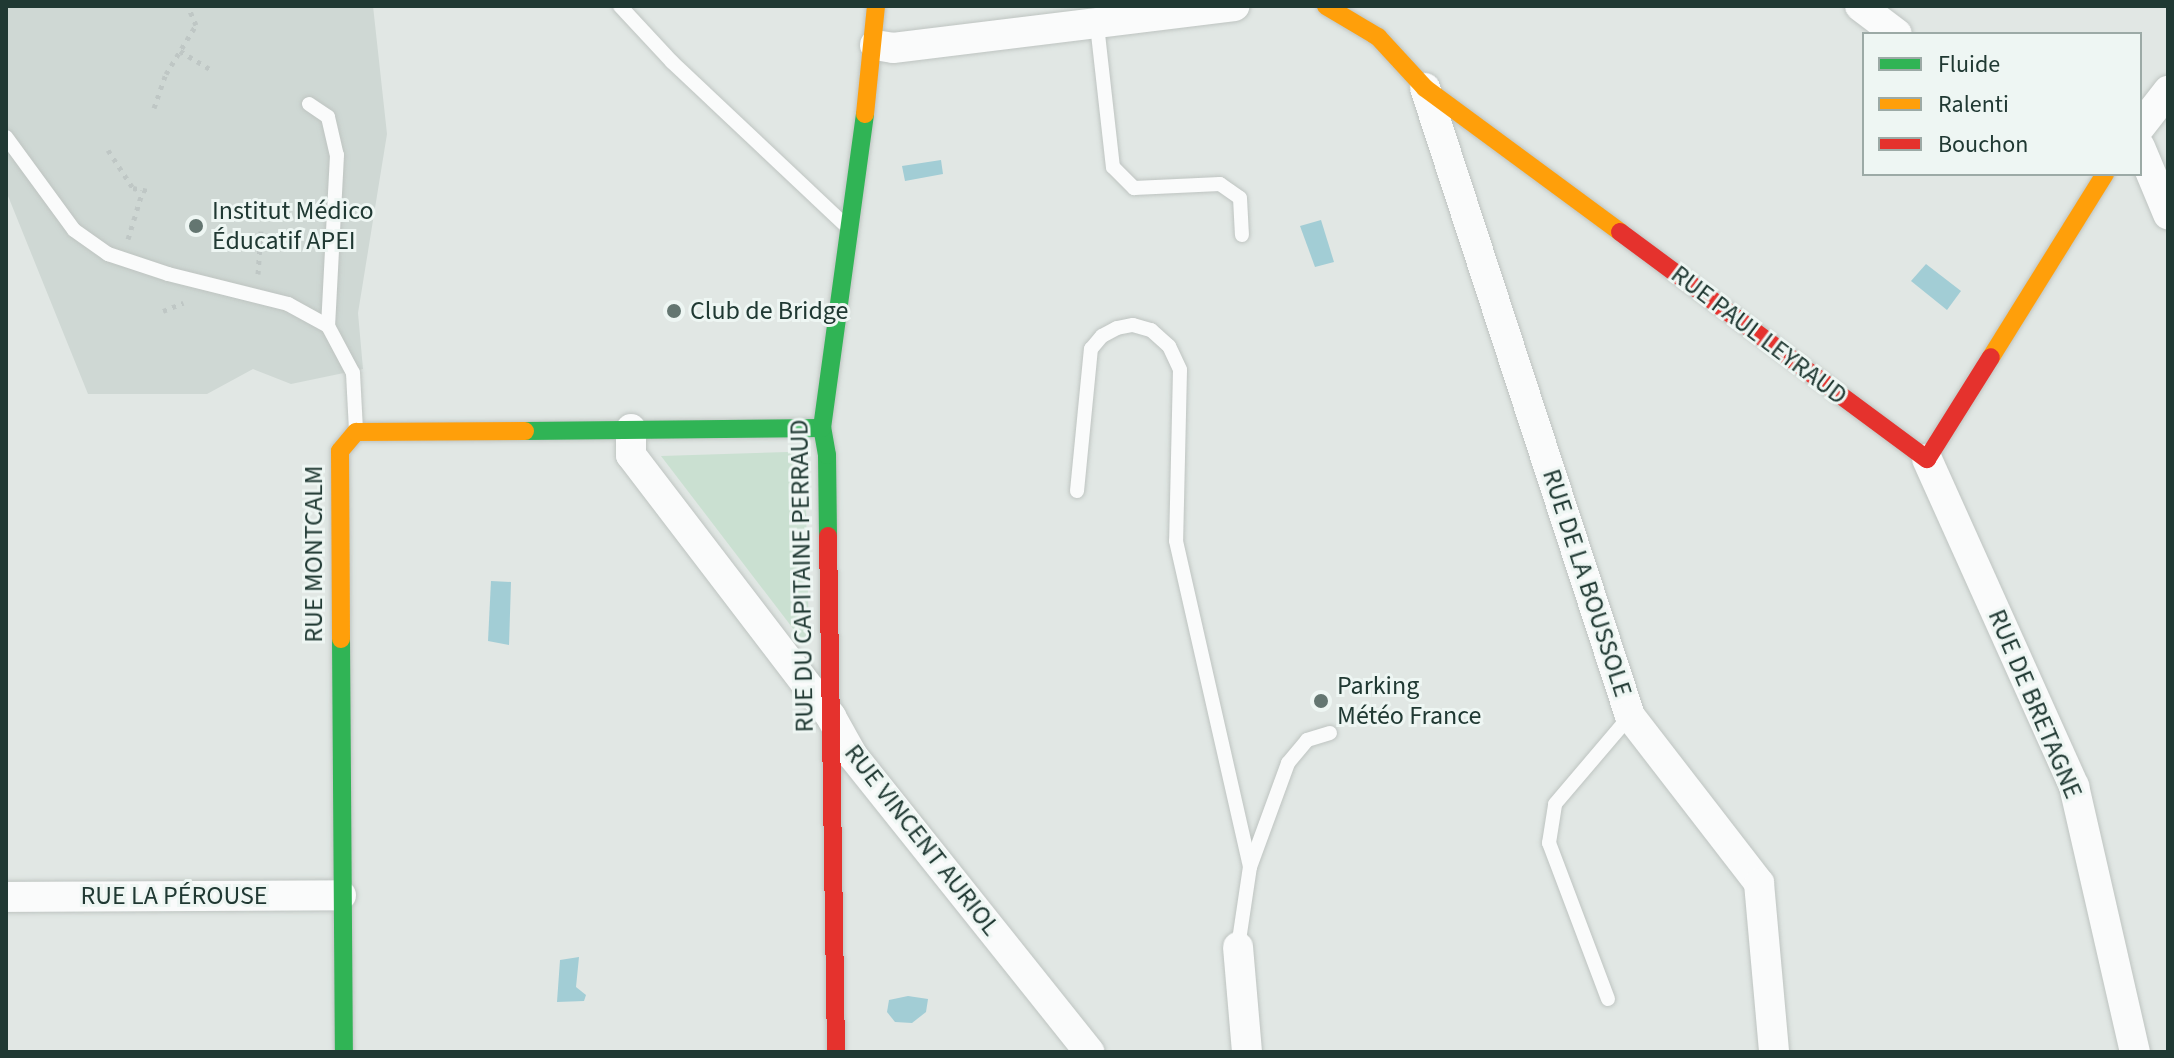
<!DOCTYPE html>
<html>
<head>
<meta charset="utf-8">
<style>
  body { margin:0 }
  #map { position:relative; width:2174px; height:1058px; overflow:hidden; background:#e1e7e4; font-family:"Source Sans 3",sans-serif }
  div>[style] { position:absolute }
  .built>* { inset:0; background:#cfd8d4 }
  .green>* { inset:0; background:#cae0d1 }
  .water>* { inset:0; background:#a2cdd5 }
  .path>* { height:5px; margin-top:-2.5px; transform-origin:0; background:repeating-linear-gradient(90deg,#bfc7c5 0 4px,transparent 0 10px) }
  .roads { filter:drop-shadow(0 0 2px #bec4c1) drop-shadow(0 0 2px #bec4c1) }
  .lane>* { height:14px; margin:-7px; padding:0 7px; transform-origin:7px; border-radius:7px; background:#fafbfb }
  .street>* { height:30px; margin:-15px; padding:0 15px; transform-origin:15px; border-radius:15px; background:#fafbfb }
  .fast>* { height:18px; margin:-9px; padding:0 9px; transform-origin:9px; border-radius:9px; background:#30b455 }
  .slow>* { height:18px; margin:-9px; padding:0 9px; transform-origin:9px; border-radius:9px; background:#ff9f0a }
  .jam>* { height:18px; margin:-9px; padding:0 9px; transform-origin:9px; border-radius:9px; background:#e5322d }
  .dots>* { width:22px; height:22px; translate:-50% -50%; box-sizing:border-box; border:4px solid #eef6f3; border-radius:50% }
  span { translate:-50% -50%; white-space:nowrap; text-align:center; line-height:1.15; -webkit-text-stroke:6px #eef6f3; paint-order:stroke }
  .poi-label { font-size:26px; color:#203933 }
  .left { translate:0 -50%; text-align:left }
  .street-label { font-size:26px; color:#203933 }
  .frame { position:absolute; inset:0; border:8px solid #203933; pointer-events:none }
  .legend { position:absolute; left:1862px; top:32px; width:280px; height:144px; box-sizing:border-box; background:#eef6f3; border:2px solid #9caaa6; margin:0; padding:10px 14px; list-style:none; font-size:24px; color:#203933 }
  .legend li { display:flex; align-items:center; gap:16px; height:40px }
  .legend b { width:40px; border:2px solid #9caaa6 }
</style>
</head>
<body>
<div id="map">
  <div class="built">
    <i style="clip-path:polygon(6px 6px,373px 6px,387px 134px,358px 313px,363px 369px,291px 384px,253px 369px,207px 394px,88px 394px,6px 191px)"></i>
  </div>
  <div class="green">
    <i style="clip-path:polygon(788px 452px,805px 464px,809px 640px,801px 639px,661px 456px)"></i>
  </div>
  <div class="water">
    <i style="clip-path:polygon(941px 160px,943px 174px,905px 181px,902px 166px)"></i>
    <i style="clip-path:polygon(1321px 220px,1334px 262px,1315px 267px,1300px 226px)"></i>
    <i style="clip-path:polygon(1926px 264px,1961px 291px,1947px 310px,1911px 281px)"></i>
    <i style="clip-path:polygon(491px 581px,511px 582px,509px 645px,488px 641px)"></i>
    <i style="clip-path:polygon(579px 957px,576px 987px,586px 995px,584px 1001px,557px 1002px,560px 960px)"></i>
    <i style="clip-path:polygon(908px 996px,928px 999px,926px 1012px,912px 1023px,895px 1022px,887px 1012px,889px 1000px)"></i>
  </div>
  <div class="path">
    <i style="left:180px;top:51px;width:37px;rotate:31deg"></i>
    <i style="left:154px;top:108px;width:36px;rotate:-71deg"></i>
    <i style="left:166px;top:74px;width:57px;rotate:-58.5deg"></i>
    <i style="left:196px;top:25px;width:21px;rotate:-113deg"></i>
    <i style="left:108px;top:150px;width:45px;rotate:56.7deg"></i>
    <i style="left:133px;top:188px;width:15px;rotate:11deg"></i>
    <i style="left:128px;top:239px;width:51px;rotate:-73deg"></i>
    <i style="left:258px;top:274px;width:43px;rotate:-86deg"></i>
    <i style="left:163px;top:311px;width:22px;rotate:-22deg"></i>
  </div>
  <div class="roads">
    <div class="lane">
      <i style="left:620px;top:6px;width:76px;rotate:47.1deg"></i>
      <i style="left:672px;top:62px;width:235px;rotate:43.3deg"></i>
      <i style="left:1097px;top:25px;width:143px;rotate:83.6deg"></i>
      <i style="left:1113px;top:167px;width:30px;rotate:45deg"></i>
      <i style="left:1134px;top:188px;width:86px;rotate:-2.7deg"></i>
      <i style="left:1220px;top:184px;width:24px;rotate:35deg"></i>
      <i style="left:1240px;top:198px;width:37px;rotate:87deg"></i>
      <i style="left:309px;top:104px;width:23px;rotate:34deg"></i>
      <i style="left:328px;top:117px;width:39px;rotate:77deg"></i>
      <i style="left:337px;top:155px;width:171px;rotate:93deg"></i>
      <i style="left:6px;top:137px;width:115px;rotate:53.8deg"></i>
      <i style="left:74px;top:230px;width:42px;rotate:35.2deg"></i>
      <i style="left:108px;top:254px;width:63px;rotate:18.4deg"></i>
      <i style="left:168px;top:274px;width:124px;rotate:14deg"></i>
      <i style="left:288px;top:304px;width:46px;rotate:28.8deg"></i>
      <i style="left:328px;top:326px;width:53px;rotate:62deg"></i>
      <i style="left:353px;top:373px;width:57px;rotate:87deg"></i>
      <i style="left:1077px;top:491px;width:143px;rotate:-84.4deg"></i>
      <i style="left:1091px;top:349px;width:17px;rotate:-50deg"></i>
      <i style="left:1102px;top:336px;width:17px;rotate:-28deg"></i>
      <i style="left:1117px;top:328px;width:16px;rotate:-11deg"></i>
      <i style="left:1133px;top:325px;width:19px;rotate:16deg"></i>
      <i style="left:1151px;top:330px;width:24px;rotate:42deg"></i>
      <i style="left:1169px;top:346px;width:26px;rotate:65deg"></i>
      <i style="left:1180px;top:370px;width:171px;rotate:91.3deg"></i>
      <i style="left:1176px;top:541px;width:334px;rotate:77.2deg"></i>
      <i style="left:1238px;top:947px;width:81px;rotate:-81.5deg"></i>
      <i style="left:1250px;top:867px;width:111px;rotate:-69.9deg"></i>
      <i style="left:1288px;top:763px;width:30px;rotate:-50deg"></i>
      <i style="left:1307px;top:740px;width:24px;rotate:-17deg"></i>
      <i style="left:1608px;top:999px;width:167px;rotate:-110.7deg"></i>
      <i style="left:1549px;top:843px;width:39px;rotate:-81deg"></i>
      <i style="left:1555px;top:804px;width:116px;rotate:-49.6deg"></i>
    </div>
    <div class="street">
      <i style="left:1860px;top:6px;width:46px;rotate:37.1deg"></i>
      <i style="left:875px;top:45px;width:18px;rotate:9deg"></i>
      <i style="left:893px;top:48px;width:344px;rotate:-7deg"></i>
      <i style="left:1425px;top:88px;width:661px;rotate:71.92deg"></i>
      <i style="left:1630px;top:716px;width:211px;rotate:52.3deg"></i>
      <i style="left:1759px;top:883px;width:170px;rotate:84.9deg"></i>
      <i style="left:2140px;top:127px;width:46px;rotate:-52.1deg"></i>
      <i style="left:2140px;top:147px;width:73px;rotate:67.3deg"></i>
      <i style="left:631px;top:429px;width:26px;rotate:90deg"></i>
      <i style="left:631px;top:455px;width:330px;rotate:52.6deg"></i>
      <i style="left:831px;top:717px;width:45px;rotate:60.6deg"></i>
      <i style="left:853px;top:756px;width:379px;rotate:51.4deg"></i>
      <i style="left:1927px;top:459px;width:359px;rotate:65.8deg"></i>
      <i style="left:2074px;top:786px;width:273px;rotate:77.1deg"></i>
      <i style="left:6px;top:897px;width:335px;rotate:-0.3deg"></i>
      <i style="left:1238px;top:947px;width:105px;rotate:85.1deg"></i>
    </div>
    <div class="fast">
      <i style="left:525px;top:431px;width:297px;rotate:-0.6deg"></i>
      <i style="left:828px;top:536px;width:81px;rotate:-90.7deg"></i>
      <i style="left:827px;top:455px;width:27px;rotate:-100deg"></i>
      <i style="left:822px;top:428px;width:317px;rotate:-82.2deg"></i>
      <i style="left:341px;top:639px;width:413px;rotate:89.6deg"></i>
    </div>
    <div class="slow">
      <i style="left:1326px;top:6px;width:61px;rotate:30.8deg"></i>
      <i style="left:1378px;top:37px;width:69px;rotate:47.3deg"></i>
      <i style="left:1425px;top:88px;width:242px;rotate:36.4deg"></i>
      <i style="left:865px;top:114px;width:109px;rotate:-84.2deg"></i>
      <i style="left:1991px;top:357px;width:216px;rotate:-58.1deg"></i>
      <i style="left:341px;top:639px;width:188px;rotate:-90.3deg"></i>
      <i style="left:340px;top:451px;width:25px;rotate:-50deg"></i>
      <i style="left:356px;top:432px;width:169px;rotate:-0.3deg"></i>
    </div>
    <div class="jam">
      <i style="left:1620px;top:232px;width:382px;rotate:36.5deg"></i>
      <i style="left:1927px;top:459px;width:120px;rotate:-57.9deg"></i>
      <i style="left:828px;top:536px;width:516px;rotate:89.11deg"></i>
    </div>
  </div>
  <div class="dots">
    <i style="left:196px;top:226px;background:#647671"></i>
    <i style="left:674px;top:311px;background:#647671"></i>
    <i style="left:1321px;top:701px;background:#647671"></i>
  </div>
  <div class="poi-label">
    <span class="left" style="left:212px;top:226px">Institut Médico<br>Éducatif APEI</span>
    <span class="left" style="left:690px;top:311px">Club de Bridge</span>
    <span class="left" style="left:1337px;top:701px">Parking<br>Météo France</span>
  </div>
  <div class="street-label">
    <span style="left:1759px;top:335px;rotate:37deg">RUE PAUL LEYRAUD</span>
    <span style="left:314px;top:554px;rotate:-90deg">RUE MONTCALM</span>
    <span style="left:802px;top:576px;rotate:-91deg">RUE DU CAPITAINE PERRAUD</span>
    <span style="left:1587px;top:583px;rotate:72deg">RUE DE LA BOUSSOLE</span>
    <span style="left:2035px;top:704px;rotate:67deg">RUE DE BRETAGNE</span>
    <span style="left:922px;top:840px;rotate:52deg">RUE VINCENT AURIOL</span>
    <span style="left:174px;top:896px">RUE LA PÉROUSE</span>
  </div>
  <div class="frame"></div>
  <ul class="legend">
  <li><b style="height:10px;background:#30b455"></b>Fluide</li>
  <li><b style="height:10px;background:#ff9f0a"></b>Ralenti</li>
  <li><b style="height:10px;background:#e5322d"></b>Bouchon</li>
  </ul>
</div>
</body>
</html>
